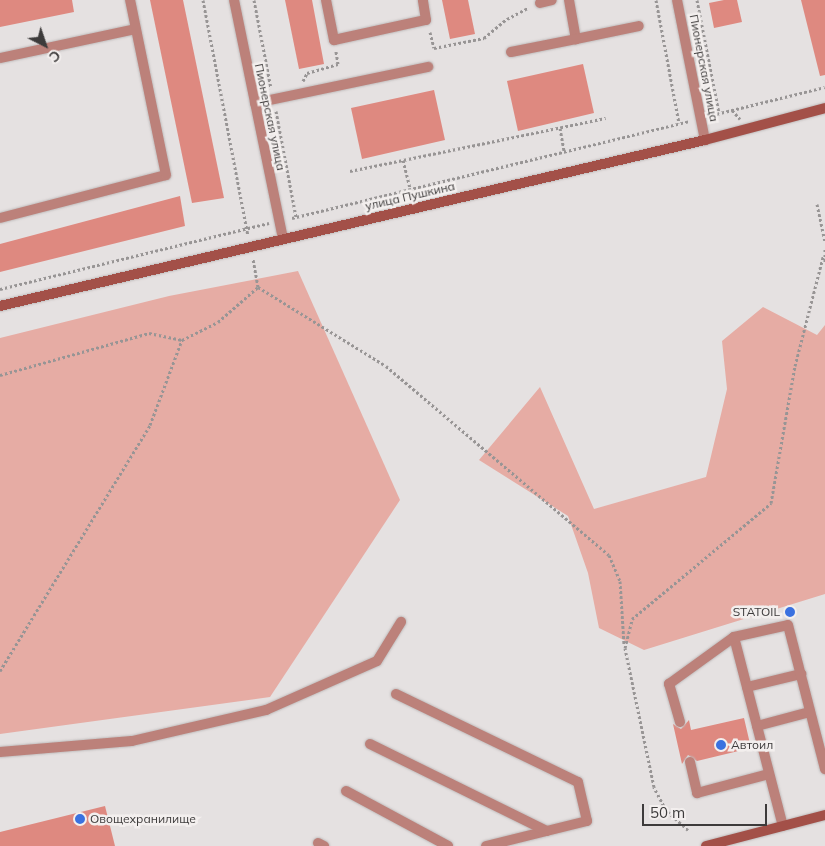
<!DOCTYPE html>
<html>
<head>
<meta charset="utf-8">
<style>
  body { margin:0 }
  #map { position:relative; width:825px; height:846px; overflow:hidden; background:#e5e1e1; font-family:Mulish,sans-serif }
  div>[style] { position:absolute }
  .green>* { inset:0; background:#e6aca4 }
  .building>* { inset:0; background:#de8980 }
  .path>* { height:3px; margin-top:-1.5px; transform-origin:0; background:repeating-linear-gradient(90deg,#989595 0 2.5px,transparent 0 5px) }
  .roads { filter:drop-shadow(0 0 1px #c0bcbc) drop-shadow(0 0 1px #c0bcbc) }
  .lane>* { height:10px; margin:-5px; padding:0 5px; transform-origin:5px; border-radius:5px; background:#bc817a }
  .street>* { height:10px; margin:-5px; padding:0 5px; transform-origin:5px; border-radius:5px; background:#bc817a }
  .secondary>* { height:10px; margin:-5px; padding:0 5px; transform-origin:5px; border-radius:5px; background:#a35048 }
  .dots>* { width:14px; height:14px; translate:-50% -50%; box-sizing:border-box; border:2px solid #f3efee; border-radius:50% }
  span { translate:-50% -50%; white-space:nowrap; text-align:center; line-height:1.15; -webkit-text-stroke:5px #f3efee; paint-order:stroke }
  .street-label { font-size:12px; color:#3d3b3b }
  .poi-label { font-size:12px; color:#3d3b3b }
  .right { translate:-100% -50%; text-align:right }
  .left { translate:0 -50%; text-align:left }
  .north { position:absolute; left:20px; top:20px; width:50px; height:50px; -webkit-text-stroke:4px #f3efee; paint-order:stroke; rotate:139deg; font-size:14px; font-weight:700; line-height:20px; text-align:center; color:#3d3b3b }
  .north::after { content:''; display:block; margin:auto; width:18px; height:22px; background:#3d3b3b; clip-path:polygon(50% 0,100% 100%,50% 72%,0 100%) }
  .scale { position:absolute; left:642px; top:804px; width:125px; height:22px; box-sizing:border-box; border:2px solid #3d3b3b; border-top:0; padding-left:6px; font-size:15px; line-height:18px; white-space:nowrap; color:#3d3b3b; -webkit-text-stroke:4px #f3efee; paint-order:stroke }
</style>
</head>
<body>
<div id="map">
  <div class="green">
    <i style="clip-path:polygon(298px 271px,400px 500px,270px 697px,0 734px,0 338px,169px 296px)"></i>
    <i style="clip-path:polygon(763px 307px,817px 335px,825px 325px,825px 594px,644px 650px,599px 628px,588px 573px,568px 516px,479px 460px,540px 387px,594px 509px,706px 477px,727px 389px,722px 341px)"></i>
  </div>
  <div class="building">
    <i style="clip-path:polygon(0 0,72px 0,74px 12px,0 27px)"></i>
    <i style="clip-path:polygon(150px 0,183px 0,224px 198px,192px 203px)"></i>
    <i style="clip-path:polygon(285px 0,312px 0,324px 64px,299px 69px)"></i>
    <i style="clip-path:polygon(442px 0,468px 0,475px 34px,450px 39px)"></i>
    <i style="clip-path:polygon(724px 0,737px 0,742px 22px,714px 28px,709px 3px)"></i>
    <i style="clip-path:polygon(801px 0,825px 0,825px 75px,820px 76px)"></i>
    <i style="clip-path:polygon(583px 64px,594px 113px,518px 131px,507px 81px)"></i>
    <i style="clip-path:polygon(434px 90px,445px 140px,362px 159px,351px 108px)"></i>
    <i style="clip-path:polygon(180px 196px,185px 226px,0 272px,0 244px)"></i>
    <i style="clip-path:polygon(744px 718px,751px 748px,697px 761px,688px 755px,682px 764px,673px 724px,681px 729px,689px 720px,691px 730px)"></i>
    <i style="clip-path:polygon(105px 806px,115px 846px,0 846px,0 832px)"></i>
  </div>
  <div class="path">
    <i style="left:203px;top:0;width:239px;rotate:79.2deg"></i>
    <i style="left:254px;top:0;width:90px;rotate:79.1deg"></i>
    <i style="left:656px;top:0;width:125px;rotate:79.4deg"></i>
    <i style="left:697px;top:0;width:115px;rotate:79deg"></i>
    <i style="left:430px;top:32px;width:16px;rotate:76deg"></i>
    <i style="left:434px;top:48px;width:51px;rotate:-11.3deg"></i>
    <i style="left:484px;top:38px;width:30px;rotate:-40deg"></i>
    <i style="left:507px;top:19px;width:24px;rotate:-28deg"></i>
    <i style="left:303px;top:81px;width:9px;rotate:-63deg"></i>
    <i style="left:307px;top:73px;width:32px;rotate:-16deg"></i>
    <i style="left:338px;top:64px;width:13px;rotate:-99deg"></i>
    <i style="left:732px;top:110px;width:12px;rotate:48deg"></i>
    <i style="left:276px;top:111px;width:108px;rotate:79.3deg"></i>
    <i style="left:712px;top:115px;width:116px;rotate:-13.9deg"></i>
    <i style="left:560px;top:128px;width:23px;rotate:80deg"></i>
    <i style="left:403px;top:160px;width:30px;rotate:76deg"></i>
    <i style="left:350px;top:171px;width:261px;rotate:-11.7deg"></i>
    <i style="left:817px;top:204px;width:39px;rotate:78deg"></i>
    <i style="left:292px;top:218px;width:409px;rotate:-13.7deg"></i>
    <i style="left:825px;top:249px;width:13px;rotate:90deg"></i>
    <i style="left:258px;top:287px;width:150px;rotate:31.7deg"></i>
    <i style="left:386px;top:366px;width:292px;rotate:40.3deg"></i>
    <i style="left:609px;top:555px;width:28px;rotate:67deg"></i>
    <i style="left:620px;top:581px;width:63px;rotate:86.4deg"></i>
    <i style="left:0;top:289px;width:277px;rotate:-13.8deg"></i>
    <i style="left:0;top:375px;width:155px;rotate:-15.7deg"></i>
    <i style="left:149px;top:333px;width:34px;rotate:12deg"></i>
    <i style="left:0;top:671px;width:288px;rotate:-58.6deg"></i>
    <i style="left:150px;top:425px;width:91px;rotate:-69.4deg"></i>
    <i style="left:182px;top:340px;width:40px;rotate:-26.6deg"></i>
    <i style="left:218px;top:322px;width:53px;rotate:-41.2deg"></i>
    <i style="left:258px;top:287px;width:29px;rotate:-100deg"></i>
    <i style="left:688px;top:830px;width:30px;rotate:-138deg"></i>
    <i style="left:666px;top:810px;width:26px;rotate:-118deg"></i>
    <i style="left:654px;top:787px;width:142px;rotate:-101.8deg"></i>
    <i style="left:625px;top:648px;width:30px;rotate:-76deg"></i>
    <i style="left:632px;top:619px;width:181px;rotate:-39.8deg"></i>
    <i style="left:771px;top:503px;width:139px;rotate:-80.1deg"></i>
    <i style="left:795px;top:366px;width:113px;rotate:-75.6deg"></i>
  </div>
  <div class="roads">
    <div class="lane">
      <i style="left:326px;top:0;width:41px;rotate:78.7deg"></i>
      <i style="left:334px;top:40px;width:94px;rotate:-12.3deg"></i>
      <i style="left:426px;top:20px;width:20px;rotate:-99deg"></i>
      <i style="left:569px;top:0;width:40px;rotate:80deg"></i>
      <i style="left:576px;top:39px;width:64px;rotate:-11.7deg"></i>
      <i style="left:540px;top:3px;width:12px;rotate:-14deg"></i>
      <i style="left:511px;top:52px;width:66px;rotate:-11.3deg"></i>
      <i style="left:0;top:58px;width:138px;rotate:-12.1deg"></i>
      <i style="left:255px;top:103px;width:177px;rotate:-11.8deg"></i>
      <i style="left:0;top:218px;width:171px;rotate:-14.5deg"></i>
      <i style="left:166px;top:175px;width:179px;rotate:-101.6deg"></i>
      <i style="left:734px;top:637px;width:195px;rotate:75.5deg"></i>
      <i style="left:747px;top:687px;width:56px;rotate:-13.5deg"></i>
      <i style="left:396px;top:694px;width:202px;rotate:25.8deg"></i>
      <i style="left:578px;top:782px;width:40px;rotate:77deg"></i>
      <i style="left:587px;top:821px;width:104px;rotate:166.1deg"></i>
      <i style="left:680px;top:722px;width:40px;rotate:-106deg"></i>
      <i style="left:669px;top:684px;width:80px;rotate:-35.9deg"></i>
      <i style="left:734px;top:637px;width:55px;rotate:-12.5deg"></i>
      <i style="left:788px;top:625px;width:149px;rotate:75.6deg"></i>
      <i style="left:757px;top:726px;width:55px;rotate:-14.8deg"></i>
      <i style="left:370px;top:744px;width:197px;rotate:26.2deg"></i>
      <i style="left:0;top:752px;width:132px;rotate:-4.8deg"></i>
      <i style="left:132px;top:741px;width:138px;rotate:-13deg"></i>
      <i style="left:266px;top:710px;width:121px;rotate:-23.8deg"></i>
      <i style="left:377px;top:661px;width:46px;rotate:-58.4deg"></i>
      <i style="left:690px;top:762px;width:32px;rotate:77deg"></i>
      <i style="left:697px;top:793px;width:74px;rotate:-14.8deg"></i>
      <i style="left:346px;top:791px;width:116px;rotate:28.3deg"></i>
      <i style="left:318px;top:843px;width:7px;rotate:27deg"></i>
    </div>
    <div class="street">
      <i style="left:234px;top:0;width:243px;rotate:78.4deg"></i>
      <i style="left:677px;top:0;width:143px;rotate:78.7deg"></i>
    </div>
    <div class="secondary">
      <i style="left:0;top:306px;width:724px;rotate:-13.25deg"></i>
      <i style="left:705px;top:140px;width:124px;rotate:-14.9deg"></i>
      <i style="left:706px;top:846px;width:123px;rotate:-14.6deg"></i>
    </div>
  </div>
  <div class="dots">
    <i style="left:790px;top:612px;background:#3a71e0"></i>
    <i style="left:721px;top:745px;background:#3a71e0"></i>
    <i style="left:80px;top:819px;background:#3a71e0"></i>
  </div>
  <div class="street-label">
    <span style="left:704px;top:68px;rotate:79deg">Пионерская улица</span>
    <span style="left:270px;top:117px;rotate:78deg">Пионерская улица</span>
    <span style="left:410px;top:196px;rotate:-13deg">улица Пушкина</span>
  </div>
  <div class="poi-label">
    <span class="right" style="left:780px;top:612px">STATOIL</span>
    <span class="left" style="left:731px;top:745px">Автоил</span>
    <span class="left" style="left:90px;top:819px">Овощехранилище</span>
  </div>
  <div class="north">С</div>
  <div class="scale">50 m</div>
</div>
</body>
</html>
